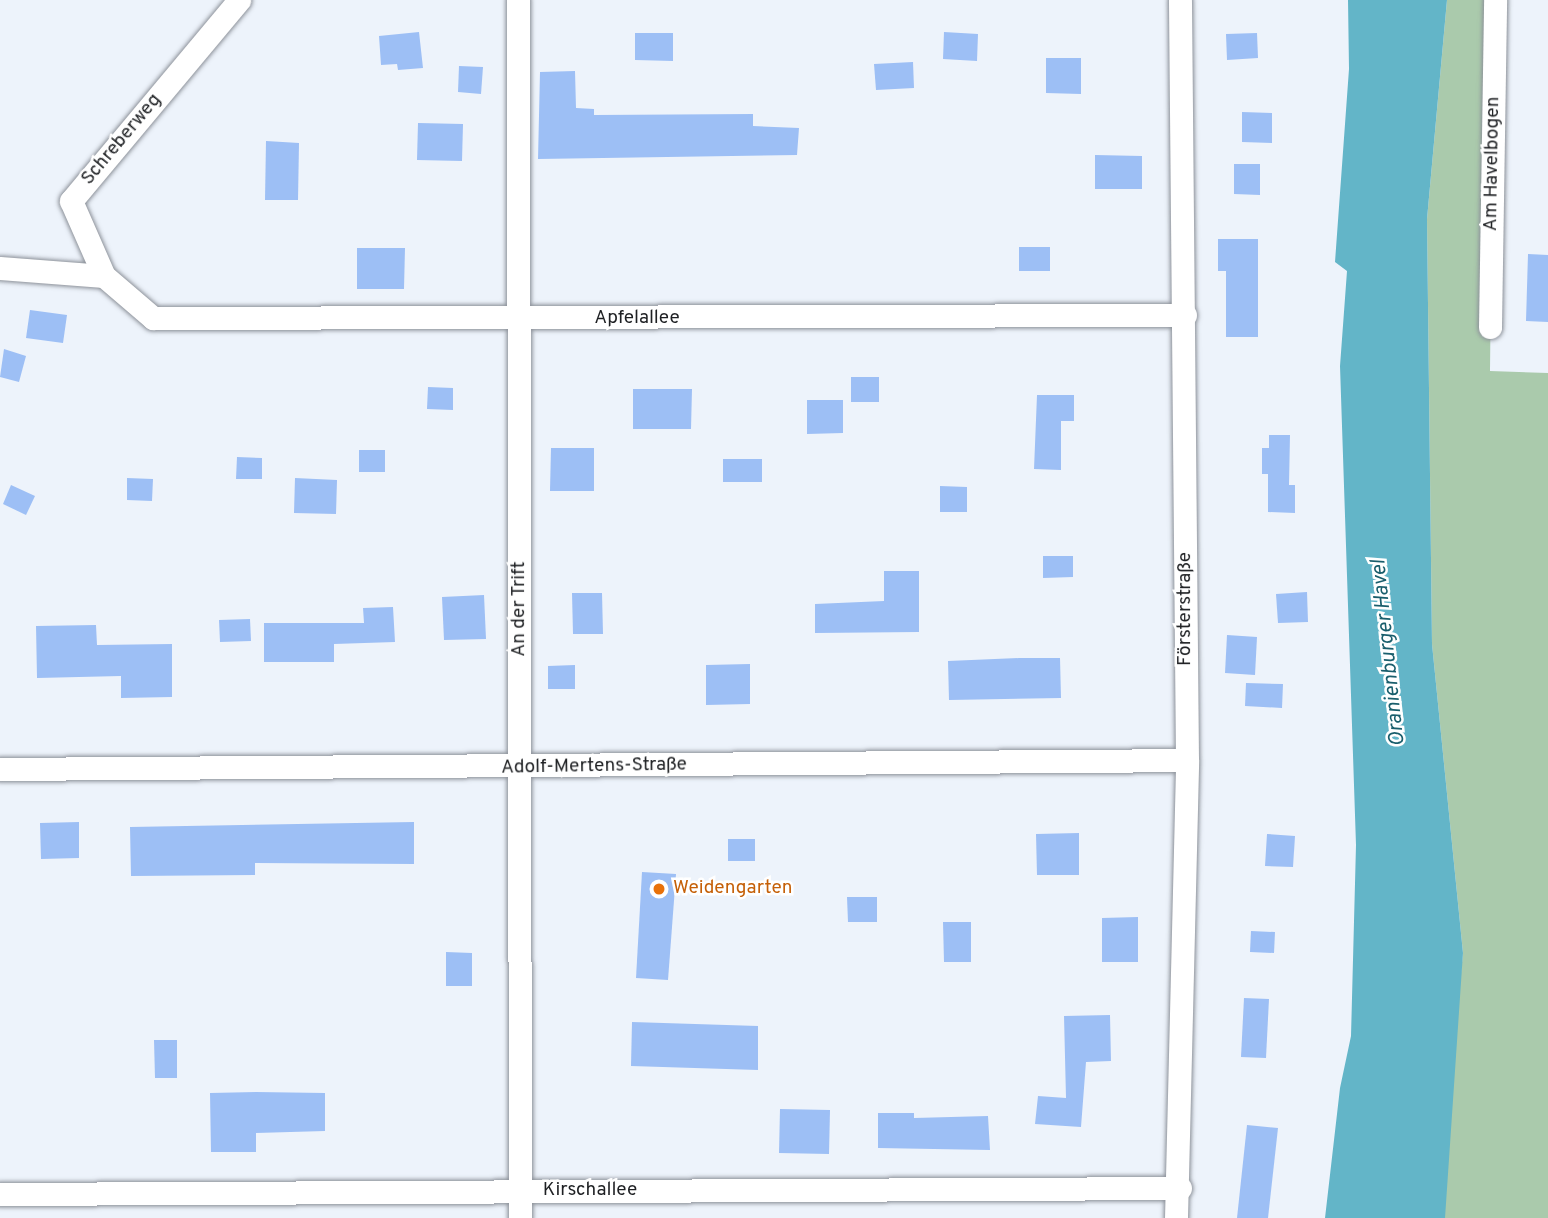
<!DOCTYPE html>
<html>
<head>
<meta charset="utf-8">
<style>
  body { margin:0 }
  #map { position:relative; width:1548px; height:1218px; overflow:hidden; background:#edf3fb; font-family:Overpass,sans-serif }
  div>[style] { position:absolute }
  .green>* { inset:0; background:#aacaac }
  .water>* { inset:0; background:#63b5c8 }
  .building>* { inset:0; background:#9dbff5 }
  .roads { filter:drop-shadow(0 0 2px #8d929a) drop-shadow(0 0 2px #8d929a) }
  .street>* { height:23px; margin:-11.5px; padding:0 11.5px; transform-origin:11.5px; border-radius:11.5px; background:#fff }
  .dots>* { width:19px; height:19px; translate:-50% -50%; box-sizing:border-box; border:4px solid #fff; border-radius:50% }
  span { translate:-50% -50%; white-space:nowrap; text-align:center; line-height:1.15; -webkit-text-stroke:5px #fff; paint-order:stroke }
  .street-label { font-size:19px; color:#1e2023 }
  .food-label { font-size:19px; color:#c56008 }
  .left { translate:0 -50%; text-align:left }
  .water-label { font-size:21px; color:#195e6c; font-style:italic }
</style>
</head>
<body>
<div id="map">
  <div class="green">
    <i style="clip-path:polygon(1447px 0,1494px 0,1490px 371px,1548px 373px,1548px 1218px,1436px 1218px,1463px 953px,1432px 644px,1427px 219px)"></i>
  </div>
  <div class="water">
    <i style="clip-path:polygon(1348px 0,1447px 0,1427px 219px,1432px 644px,1463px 953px,1445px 1218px,1325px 1218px,1340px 1088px,1351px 1036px,1356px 845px,1340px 366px,1347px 271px,1335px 262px,1349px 69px)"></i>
  </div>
  <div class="building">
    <i style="clip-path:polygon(419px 32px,423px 68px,398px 70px,397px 64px,381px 65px,379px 36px)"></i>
    <i style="clip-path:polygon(944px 32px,978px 34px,977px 61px,943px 59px)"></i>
    <i style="clip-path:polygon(635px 33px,673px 33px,673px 61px,635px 60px)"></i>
    <i style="clip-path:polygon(1257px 33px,1258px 58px,1227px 60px,1226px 34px)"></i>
    <i style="clip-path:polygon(1046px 58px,1081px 58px,1081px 94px,1046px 93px)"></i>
    <i style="clip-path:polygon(913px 62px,914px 88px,876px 90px,874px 64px)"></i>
    <i style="clip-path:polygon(459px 66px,483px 67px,481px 94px,458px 92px)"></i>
    <i style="clip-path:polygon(575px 71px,576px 108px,594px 109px,594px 115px,753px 114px,753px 126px,799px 128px,797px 155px,538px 159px,540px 72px)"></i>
    <i style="clip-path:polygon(1242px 112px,1272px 113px,1272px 143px,1242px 142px)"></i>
    <i style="clip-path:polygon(418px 123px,463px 124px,462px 161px,417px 160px)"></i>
    <i style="clip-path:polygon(266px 141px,299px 143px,298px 200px,265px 200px)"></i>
    <i style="clip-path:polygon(1095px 155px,1142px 156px,1142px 189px,1095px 189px)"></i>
    <i style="clip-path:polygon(1234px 164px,1260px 164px,1260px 195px,1234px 194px)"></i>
    <i style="clip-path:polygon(1218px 239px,1258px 239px,1258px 337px,1226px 337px,1226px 271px,1218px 271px)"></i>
    <i style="clip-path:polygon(1019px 247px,1050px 247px,1050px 271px,1019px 271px)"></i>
    <i style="clip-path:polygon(357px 248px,405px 248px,404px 289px,357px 289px)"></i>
    <i style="clip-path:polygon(1528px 254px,1548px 255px,1548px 322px,1526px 321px)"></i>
    <i style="clip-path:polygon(30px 310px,67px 315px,63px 343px,26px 338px)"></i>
    <i style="clip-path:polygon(4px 349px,26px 356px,19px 382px,0 377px)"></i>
    <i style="clip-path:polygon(851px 377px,879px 377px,879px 402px,851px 402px)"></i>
    <i style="clip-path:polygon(428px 387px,453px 388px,453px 410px,427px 409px)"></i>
    <i style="clip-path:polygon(633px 389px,692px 389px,691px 429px,633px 429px)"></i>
    <i style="clip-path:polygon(1037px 395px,1074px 395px,1074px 421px,1061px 421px,1061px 470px,1034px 469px)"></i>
    <i style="clip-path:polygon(807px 400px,843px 400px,843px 433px,807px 434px)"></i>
    <i style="clip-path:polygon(1269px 435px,1290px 435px,1289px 485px,1295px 485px,1295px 513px,1268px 512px,1268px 474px,1262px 474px,1262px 448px,1269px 448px)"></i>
    <i style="clip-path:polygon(551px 448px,594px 448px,594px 491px,550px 491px)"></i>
    <i style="clip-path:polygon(359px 450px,385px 450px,385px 472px,359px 472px)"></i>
    <i style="clip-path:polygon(237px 457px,262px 458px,262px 479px,236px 479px)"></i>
    <i style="clip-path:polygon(723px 459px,762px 459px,762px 482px,723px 482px)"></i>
    <i style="clip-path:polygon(127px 478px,153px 479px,152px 501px,127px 500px)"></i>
    <i style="clip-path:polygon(295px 478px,337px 480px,336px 514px,294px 513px)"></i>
    <i style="clip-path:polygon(11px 485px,35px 496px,26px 515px,3px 504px)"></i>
    <i style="clip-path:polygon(940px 486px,967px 487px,967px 512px,940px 512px)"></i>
    <i style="clip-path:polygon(1043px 556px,1073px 556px,1073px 577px,1043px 578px)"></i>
    <i style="clip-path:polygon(884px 571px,919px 571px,919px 632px,815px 633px,815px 604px,884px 601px)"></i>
    <i style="clip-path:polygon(1307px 592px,1308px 622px,1278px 623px,1276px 594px)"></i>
    <i style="clip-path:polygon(572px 593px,602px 593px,603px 634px,573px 634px)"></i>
    <i style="clip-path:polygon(484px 595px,486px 639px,444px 640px,442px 597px)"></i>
    <i style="clip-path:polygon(393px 607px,395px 642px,334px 644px,334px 662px,264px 662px,264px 623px,364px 623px,363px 608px)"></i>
    <i style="clip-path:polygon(250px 619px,251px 641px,220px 642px,219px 620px)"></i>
    <i style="clip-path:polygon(96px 625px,97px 645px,172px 644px,172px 697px,121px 698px,121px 676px,37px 678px,36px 626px)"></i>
    <i style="clip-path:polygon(1227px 635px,1257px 637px,1255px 675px,1225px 673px)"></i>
    <i style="clip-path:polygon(1019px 658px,1060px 658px,1061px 698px,949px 700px,948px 661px)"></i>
    <i style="clip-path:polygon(750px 664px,750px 704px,706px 705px,706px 665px)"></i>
    <i style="clip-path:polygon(575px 665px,575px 689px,548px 689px,548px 666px)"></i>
    <i style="clip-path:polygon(1246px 683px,1283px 684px,1282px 708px,1245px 706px)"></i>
    <i style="clip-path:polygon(79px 822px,79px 858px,41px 859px,40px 823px)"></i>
    <i style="clip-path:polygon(414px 822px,414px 864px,255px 863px,255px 875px,131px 876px,130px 827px)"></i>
    <i style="clip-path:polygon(1079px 833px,1079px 875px,1037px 875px,1036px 834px)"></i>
    <i style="clip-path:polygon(1267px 834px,1295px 836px,1293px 867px,1265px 866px)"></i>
    <i style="clip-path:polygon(728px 839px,755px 839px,755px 861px,728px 861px)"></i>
    <i style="clip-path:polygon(642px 872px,676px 874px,668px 980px,636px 978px)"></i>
    <i style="clip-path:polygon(847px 897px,877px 897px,877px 922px,848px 922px)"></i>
    <i style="clip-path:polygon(1138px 917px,1138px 962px,1102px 962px,1102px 918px)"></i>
    <i style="clip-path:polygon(943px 922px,971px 922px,971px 962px,944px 962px)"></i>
    <i style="clip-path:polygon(1251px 931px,1275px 932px,1274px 953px,1250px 952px)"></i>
    <i style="clip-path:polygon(446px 952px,472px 953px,472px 986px,446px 986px)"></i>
    <i style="clip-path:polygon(1244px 998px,1269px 999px,1266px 1058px,1241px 1057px)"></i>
    <i style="clip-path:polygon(1110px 1015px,1111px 1061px,1086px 1062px,1081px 1127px,1035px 1124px,1038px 1096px,1066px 1098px,1064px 1016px)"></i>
    <i style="clip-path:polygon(632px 1022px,758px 1026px,758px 1070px,631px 1066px)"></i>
    <i style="clip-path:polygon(154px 1040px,177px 1040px,177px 1078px,155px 1078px)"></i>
    <i style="clip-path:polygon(256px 1092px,325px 1093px,325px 1131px,256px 1133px,256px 1152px,211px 1152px,210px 1093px)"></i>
    <i style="clip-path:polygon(780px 1109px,830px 1110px,829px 1154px,779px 1153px)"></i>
    <i style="clip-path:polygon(878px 1113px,914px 1113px,914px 1118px,988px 1116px,990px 1150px,878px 1148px)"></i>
    <i style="clip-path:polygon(1247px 1125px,1278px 1128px,1268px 1218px,1237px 1218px)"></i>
  </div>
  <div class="roads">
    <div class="street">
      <i style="left:518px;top:0;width:1218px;rotate:89.91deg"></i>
      <i style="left:0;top:268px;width:104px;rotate:4.4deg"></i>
      <i style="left:104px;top:276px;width:82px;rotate:-113.7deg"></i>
      <i style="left:71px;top:201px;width:262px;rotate:-50.1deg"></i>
      <i style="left:104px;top:276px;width:65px;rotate:40.6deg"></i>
      <i style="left:153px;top:318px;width:1032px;rotate:-0.17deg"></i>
      <i style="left:1490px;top:327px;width:327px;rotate:-89.1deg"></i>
      <i style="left:0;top:769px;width:1187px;rotate:-0.43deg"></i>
      <i style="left:0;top:1194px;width:1180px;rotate:-0.29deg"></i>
      <i style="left:1176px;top:1218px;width:458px;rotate:-88.6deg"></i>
      <i style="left:1187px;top:760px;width:760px;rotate:-90.53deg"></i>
    </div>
  </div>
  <div class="dots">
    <i style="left:659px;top:889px;background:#e8710a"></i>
  </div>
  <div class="street-label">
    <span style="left:122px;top:140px;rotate:-50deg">Schreberweg</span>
    <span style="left:1493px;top:164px;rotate:-89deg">Am Havelbogen</span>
    <span style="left:637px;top:319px">Apfelallee</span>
    <span style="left:520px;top:609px;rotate:-90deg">An der Trift</span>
    <span style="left:1186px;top:609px;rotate:-90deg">Försterstraße</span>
    <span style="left:594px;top:767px;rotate:-1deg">Adolf-Mertens-Straße</span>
    <span style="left:590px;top:1191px">Kirschallee</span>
  </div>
  <div class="food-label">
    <span class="left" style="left:673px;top:889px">Weidengarten</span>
  </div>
  <div class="water-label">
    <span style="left:1389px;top:653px;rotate:-96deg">Oranienburger Havel</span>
  </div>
</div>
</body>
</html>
